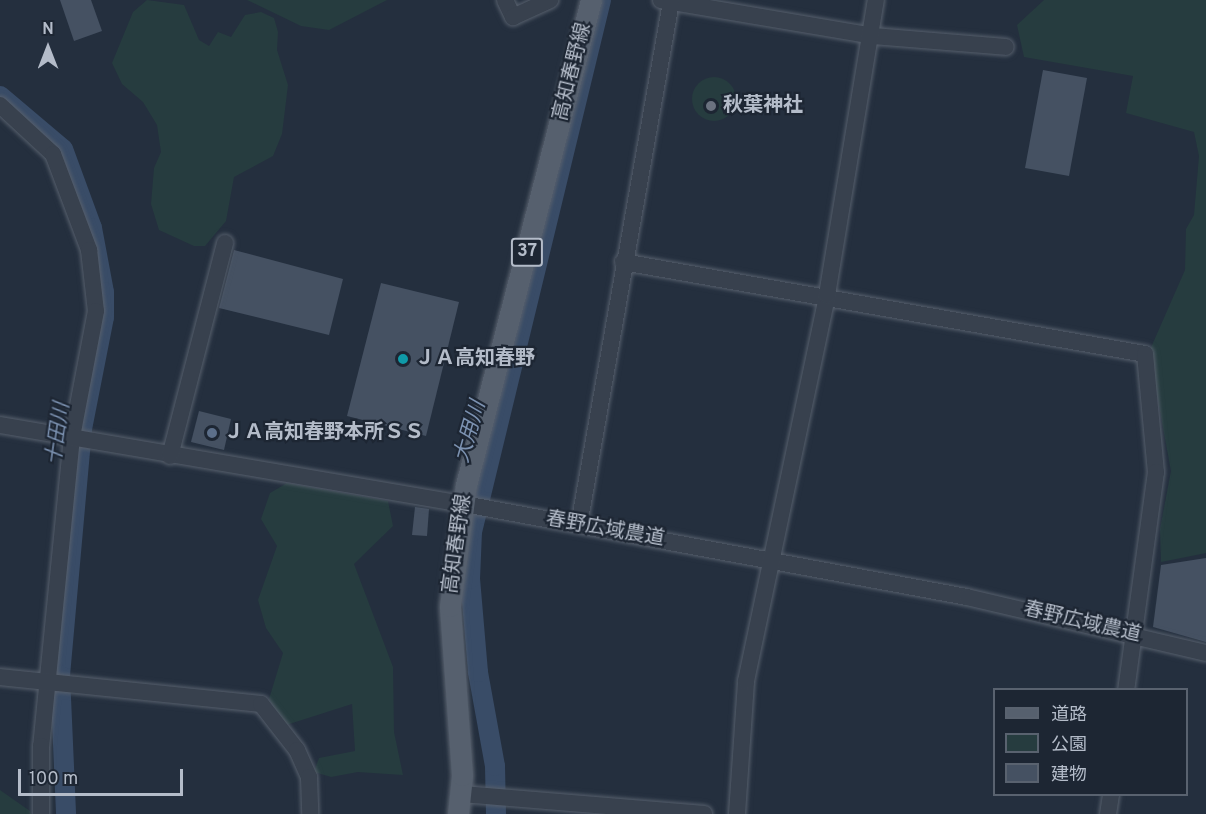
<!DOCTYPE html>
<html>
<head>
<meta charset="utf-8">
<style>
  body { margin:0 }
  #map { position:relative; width:1206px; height:814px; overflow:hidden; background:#242f3e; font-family:Overpass,"Noto Sans JP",sans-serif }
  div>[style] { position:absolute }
  .green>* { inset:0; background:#263c3f }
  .round { border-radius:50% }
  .river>* { height:20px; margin:-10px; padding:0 10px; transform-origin:10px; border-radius:10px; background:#394c67 }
  .building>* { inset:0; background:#455162 }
  .roads { filter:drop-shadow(0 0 2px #565f6c) drop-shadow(0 0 2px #565f6c) }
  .minor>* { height:16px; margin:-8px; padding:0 8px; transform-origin:8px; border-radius:8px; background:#38414e }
  .major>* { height:21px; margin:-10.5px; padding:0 10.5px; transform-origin:10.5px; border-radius:10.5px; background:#56606e }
  .dots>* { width:16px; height:16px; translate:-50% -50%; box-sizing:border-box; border:3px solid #1d2633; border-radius:50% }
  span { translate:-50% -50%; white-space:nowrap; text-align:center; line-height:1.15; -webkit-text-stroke:4.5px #1d2633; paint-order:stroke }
  .shield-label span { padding:2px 4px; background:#1d2633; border:2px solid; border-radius:4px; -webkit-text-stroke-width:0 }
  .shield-label { font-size:18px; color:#b4bcc9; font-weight:700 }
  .street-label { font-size:20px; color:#b4bcc9 }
  .poi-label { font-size:20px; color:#b4bcc9; font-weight:700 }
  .left { translate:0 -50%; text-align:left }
  .water-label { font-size:21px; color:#7c92b1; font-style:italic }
  .legend { position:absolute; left:993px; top:688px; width:195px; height:108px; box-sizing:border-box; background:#1d2633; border:2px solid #59626f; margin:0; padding:8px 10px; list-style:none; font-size:18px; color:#b4bcc9 }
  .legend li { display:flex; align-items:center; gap:12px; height:30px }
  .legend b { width:30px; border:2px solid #59626f }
  .north { position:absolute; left:18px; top:18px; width:60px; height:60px; -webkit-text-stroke:4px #1d2633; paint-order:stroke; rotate:0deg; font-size:16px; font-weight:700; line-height:24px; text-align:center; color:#b4bcc9 }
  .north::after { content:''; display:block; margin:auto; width:21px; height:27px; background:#b4bcc9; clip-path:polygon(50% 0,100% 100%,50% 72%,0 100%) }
  .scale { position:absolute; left:18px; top:769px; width:165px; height:27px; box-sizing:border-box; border:3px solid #b4bcc9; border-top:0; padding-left:8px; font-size:18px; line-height:21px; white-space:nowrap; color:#b4bcc9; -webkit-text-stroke:4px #1d2633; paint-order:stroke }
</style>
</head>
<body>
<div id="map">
  <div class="green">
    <i style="clip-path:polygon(147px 0,184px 5px,199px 40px,209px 46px,218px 32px,231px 37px,245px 15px,261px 12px,274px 18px,278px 32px,277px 50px,288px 85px,282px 134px,273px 156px,234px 177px,226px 221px,205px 246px,194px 246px,159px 230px,151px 204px,154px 168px,161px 152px,157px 125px,143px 102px,122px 84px,112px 63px,133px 12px)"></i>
    <i style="clip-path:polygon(247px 0,387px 0,329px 30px,301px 26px)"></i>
    <i style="clip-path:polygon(1044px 0,1206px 0,1206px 553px,1161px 562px,1160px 529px,1171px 471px,1149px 352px,1185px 270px,1186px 229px,1194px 215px,1199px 156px,1194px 132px,1126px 113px,1133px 76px,1024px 57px,1017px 25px)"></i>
    <i class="round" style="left:692px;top:77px;width:44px;height:44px"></i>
    <i style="clip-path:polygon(287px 483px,388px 501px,393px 526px,354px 564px,393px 667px,394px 732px,403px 775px,358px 772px,331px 777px,314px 772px,319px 758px,355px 751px,352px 704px,283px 726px,269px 699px,283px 653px,266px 628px,258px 600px,277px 546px,261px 519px,270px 493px)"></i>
    <i style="clip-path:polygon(0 790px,30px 811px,31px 814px,0 814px)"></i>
  </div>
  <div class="river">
    <i style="left:0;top:96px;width:82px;rotate:40.1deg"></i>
    <i style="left:63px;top:149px;width:84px;rotate:69.8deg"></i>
    <i style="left:92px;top:228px;width:65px;rotate:79.4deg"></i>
    <i style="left:104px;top:292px;width:25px;rotate:90deg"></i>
    <i style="left:104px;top:317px;width:114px;rotate:101.1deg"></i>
    <i style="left:82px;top:429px;width:247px;rotate:95.1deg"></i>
    <i style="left:60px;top:675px;width:139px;rotate:87.5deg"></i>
    <i style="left:496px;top:814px;width:48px;rotate:-91.2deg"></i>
    <i style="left:495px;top:766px;width:96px;rotate:-100.3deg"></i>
    <i style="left:478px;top:672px;width:93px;rotate:-94.9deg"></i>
    <i style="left:470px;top:579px;width:47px;rotate:-87.6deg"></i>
    <i style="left:472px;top:532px;width:547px;rotate:-76.37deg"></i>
  </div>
  <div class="building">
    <i style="clip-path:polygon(60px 0,91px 0,102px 31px,74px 41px)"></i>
    <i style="clip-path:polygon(1043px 70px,1087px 78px,1069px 176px,1025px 168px)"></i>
    <i style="clip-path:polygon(234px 250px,343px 279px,329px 335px,219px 308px)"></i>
    <i style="clip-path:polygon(381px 283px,459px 302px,426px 436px,347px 416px)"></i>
    <i style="clip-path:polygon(199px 411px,231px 419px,224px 450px,191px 442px)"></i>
    <i style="clip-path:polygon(415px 507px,429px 509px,427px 536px,412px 535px)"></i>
    <i style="clip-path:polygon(1206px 558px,1206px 642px,1153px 627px,1161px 565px)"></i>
  </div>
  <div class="roads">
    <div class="minor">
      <i style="left:505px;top:0;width:19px;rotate:65deg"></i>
      <i style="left:513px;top:17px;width:41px;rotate:-24.7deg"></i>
      <i style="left:661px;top:0;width:215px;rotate:9.6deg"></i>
      <i style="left:873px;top:36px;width:133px;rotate:4.7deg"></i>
      <i style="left:0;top:105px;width:72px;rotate:42.8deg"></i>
      <i style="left:53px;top:154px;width:103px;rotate:69.4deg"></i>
      <i style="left:89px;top:250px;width:61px;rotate:83.5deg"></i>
      <i style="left:96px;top:311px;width:128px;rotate:100.8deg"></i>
      <i style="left:72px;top:437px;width:311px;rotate:95.7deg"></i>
      <i style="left:41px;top:746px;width:68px;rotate:90deg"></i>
      <i style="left:623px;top:262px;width:530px;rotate:10deg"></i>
      <i style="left:1145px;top:354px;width:119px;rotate:84.7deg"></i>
      <i style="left:1156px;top:472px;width:220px;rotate:97.8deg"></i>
      <i style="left:0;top:425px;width:471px;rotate:9.7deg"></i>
      <i style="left:464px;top:504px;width:512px;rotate:10.48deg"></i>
      <i style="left:967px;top:597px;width:245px;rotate:13.2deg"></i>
      <i style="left:170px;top:456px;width:220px;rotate:-75.5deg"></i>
      <i style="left:579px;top:525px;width:531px;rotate:-80.02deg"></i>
      <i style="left:0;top:677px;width:262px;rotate:5.9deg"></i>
      <i style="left:261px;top:704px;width:58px;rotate:52deg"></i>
      <i style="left:297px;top:750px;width:30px;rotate:66deg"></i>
      <i style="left:309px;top:777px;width:37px;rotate:88deg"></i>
      <i style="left:462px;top:794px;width:243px;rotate:4.7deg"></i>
      <i style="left:737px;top:814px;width:133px;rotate:-86.1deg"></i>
      <i style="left:746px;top:681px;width:394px;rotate:-78.1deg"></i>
      <i style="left:827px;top:295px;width:299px;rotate:-80.6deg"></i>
      <i style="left:1108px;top:814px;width:20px;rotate:-81deg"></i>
    </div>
    <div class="major">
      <i style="left:458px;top:814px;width:39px;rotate:-84deg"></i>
      <i style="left:462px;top:775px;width:169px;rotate:-94.1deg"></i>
      <i style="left:450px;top:606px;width:122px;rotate:-82.5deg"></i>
      <i style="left:466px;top:485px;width:501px;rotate:-75.55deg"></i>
    </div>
  </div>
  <div class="dots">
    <i style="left:711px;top:106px;background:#6b7280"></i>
    <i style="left:403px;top:359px;background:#0f9aa8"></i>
    <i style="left:212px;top:433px;background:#5c6f8a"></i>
  </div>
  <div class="shield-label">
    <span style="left:527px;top:252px">37</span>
  </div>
  <div class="street-label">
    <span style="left:573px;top:72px;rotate:-76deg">高知春野線</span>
    <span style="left:605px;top:530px;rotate:10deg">春野広域農道</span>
    <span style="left:458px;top:544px;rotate:-82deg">高知春野線</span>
    <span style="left:1082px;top:623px;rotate:13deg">春野広域農道</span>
  </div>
  <div class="poi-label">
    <span class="left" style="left:723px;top:106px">秋葉神社</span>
    <span class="left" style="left:415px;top:359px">ＪＡ高知春野</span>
    <span class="left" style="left:224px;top:433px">ＪＡ高知春野本所ＳＳ</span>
  </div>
  <div class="water-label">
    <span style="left:471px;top:432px;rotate:-74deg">大用川</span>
    <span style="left:59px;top:434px;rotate:-82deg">十田川</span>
  </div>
  <ul class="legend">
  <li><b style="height:8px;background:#56606e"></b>道路</li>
  <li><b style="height:16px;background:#263c3f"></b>公園</li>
  <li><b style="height:16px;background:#455162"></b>建物</li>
  </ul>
  <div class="north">N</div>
  <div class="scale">100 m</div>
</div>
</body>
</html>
